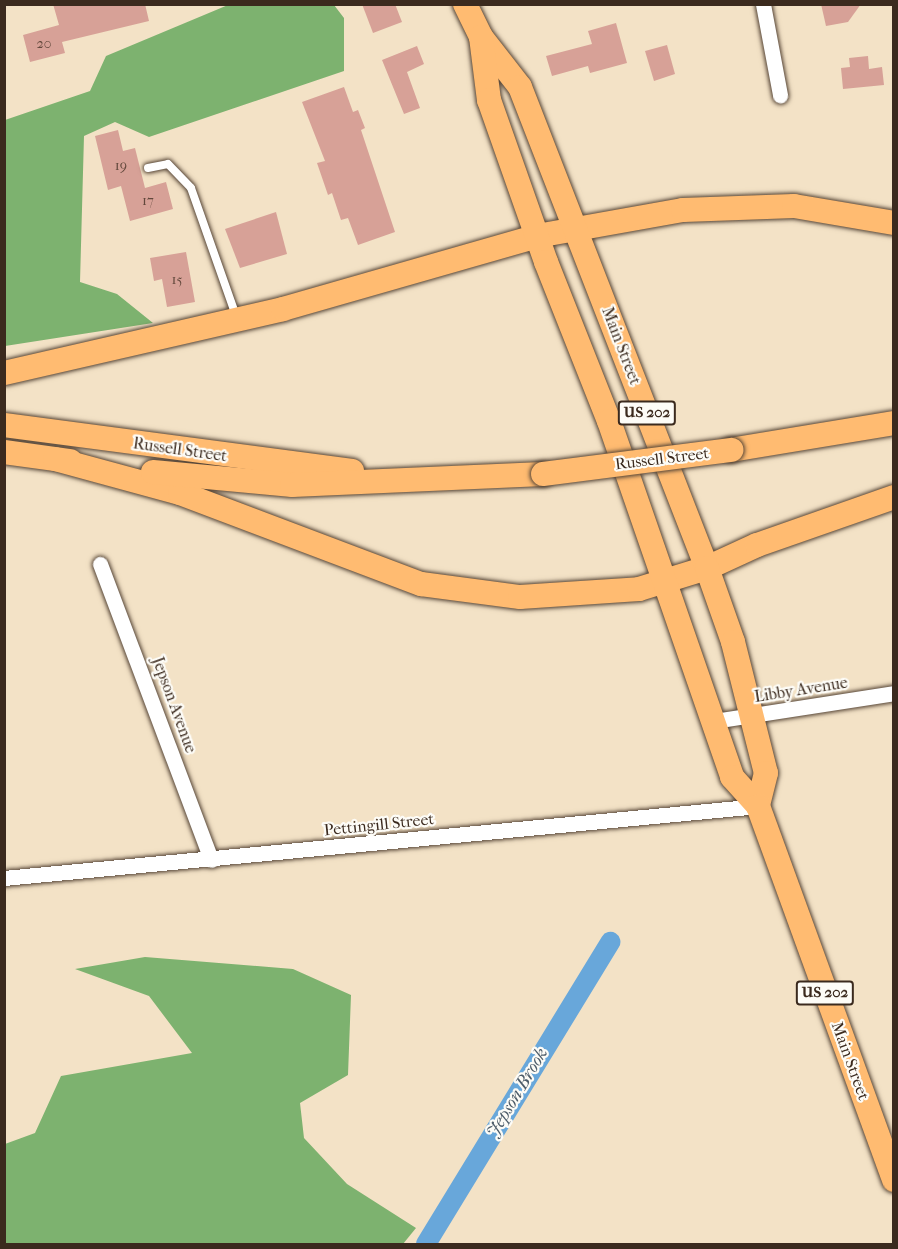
<!DOCTYPE html>
<html>
<head>
<meta charset="utf-8">
<style>
  body { margin:0 }
  #map { position:relative; width:898px; height:1249px; overflow:hidden; background:#f3e2c6; font-family:"IM FELL French Canon",serif }
  div>[style] { position:absolute }
  .forest>* { inset:0; background:#7db26f }
  .canal>* { height:20px; margin:-10px; padding:0 10px; transform-origin:10px; border-radius:10px; background:#68a7da }
  .building>* { inset:0; background:#d7a197 }
  .roads { filter:drop-shadow(0 0 2px #574637) drop-shadow(0 0 2px #574637) }
  .service>* { height:8px; margin:-4px; padding:0 4px; transform-origin:4px; border-radius:4px; background:#fff }
  .minor>* { height:15px; margin:-7.5px; padding:0 7.5px; transform-origin:7.5px; border-radius:7.5px; background:#fff }
  .primary>* { height:24px; margin:-12px; padding:0 12px; transform-origin:12px; border-radius:12px; background:#ffbb71 }
  .trunk>* { height:24px; margin:-12px; padding:0 12px; transform-origin:12px; border-radius:12px; background:#ffbb71 }
  .bridges { filter:drop-shadow(0 0 2px #574637) drop-shadow(0 0 2px #574637) }
  .primary-bridge>* { height:24px; margin:-12px; padding:0 12px; transform-origin:12px; border-radius:12px; background:#ffbb71 }
  span { translate:-50% -50%; white-space:nowrap; text-align:center; line-height:1.15; -webkit-text-stroke:4.5px #fdfcf7; paint-order:stroke }
  .number-label { font-size:14px; color:#62483c }
  .number-label span { -webkit-text-stroke-width:0 }
  .shield-label span { padding:2px 4px; background:#fdfcf7; border:2px solid; border-radius:4px; -webkit-text-stroke-width:0 }
  .shield-label { font-size:15px; color:#3b2a1e; font-weight:700 }
  .street-label { font-size:16px; color:#3b2a1e }
  .water-label { font-size:18px; color:#4d5c69; font-style:italic }
  .frame { position:absolute; inset:0; border:6px solid #3b2a1e; pointer-events:none }
</style>
</head>
<body>
<div id="map">
  <div class="forest">
    <i style="clip-path:polygon(228px 5px,334px 5px,344px 18px,344px 71px,149px 137px,115px 122px,84px 136px,80px 282px,117px 294px,153px 323px,5px 346px,5px 120px,90px 91px,106px 56px)"></i>
    <i style="clip-path:polygon(145px 957px,293px 969px,351px 995px,348px 1075px,300px 1103px,304px 1138px,347px 1184px,416px 1228px,403px 1244px,5px 1244px,5px 1144px,35px 1133px,61px 1076px,192px 1053px,149px 996px,75px 969px)"></i>
  </div>
  <div class="canal">
    <i style="left:426px;top:1244px;width:354px;rotate:-58.6deg"></i>
  </div>
  <div class="building">
    <i style="clip-path:polygon(53px 4px,145px 4px,149px 21px,62px 42px,65px 53px,30px 62px,23px 35px,59px 25px)"></i>
    <i style="clip-path:polygon(362px 4px,395px 4px,402px 22px,373px 33px)"></i>
    <i style="clip-path:polygon(821px 4px,861px 4px,848px 22px,826px 26px)"></i>
    <i style="clip-path:polygon(616px 23px,627px 63px,590px 73px,588px 66px,552px 76px,546px 56px,592px 44px,588px 31px)"></i>
    <i style="clip-path:polygon(667px 45px,675px 74px,654px 81px,645px 51px)"></i>
    <i style="clip-path:polygon(417px 46px,424px 64px,407px 72px,420px 108px,404px 114px,382px 60px)"></i>
    <i style="clip-path:polygon(868px 56px,869px 69px,882px 67px,884px 85px,843px 89px,841px 68px,850px 67px,849px 58px)"></i>
    <i style="clip-path:polygon(344px 87px,353px 112px,358px 110px,365px 128px,361px 130px,395px 232px,358px 245px,348px 218px,341px 220px,332px 193px,328px 195px,317px 163px,325px 161px,302px 102px)"></i>
    <i style="clip-path:polygon(118px 130px,123px 151px,135px 148px,145px 188px,166px 182px,173px 209px,130px 221px,121px 186px,108px 190px,95px 136px)"></i>
    <i style="clip-path:polygon(276px 212px,287px 254px,240px 268px,225px 229px)"></i>
    <i style="clip-path:polygon(186px 252px,195px 302px,167px 307px,162px 279px,154px 281px,150px 258px)"></i>
  </div>
  <div class="roads">
    <div class="service">
      <i style="left:148px;top:168px;width:20px;rotate:-11deg"></i>
      <i style="left:168px;top:164px;width:33px;rotate:46deg"></i>
      <i style="left:191px;top:188px;width:136px;rotate:70.6deg"></i>
    </div>
    <div class="minor">
      <i style="left:763px;top:4px;width:93px;rotate:79.4deg"></i>
      <i style="left:100px;top:564px;width:316px;rotate:69.4deg"></i>
      <i style="left:714px;top:721px;width:182px;rotate:-8.8deg"></i>
      <i style="left:4px;top:878px;width:757px;rotate:-5.45deg"></i>
    </div>
    <div class="primary">
      <i style="left:4px;top:373px;width:286px;rotate:-12.9deg"></i>
      <i style="left:283px;top:309px;width:264px;rotate:-16deg"></i>
      <i style="left:537px;top:236px;width:148px;rotate:-10.1deg"></i>
      <i style="left:683px;top:210px;width:111px;rotate:-2.1deg"></i>
      <i style="left:794px;top:206px;width:101px;rotate:9.6deg"></i>
      <i style="left:4px;top:425px;width:351px;rotate:7.5deg"></i>
      <i style="left:731px;top:450px;width:165px;rotate:-9.4deg"></i>
      <i style="left:4px;top:452px;width:67px;rotate:7.8deg"></i>
      <i style="left:55px;top:459px;width:130px;rotate:15.2deg"></i>
      <i style="left:180px;top:493px;width:258px;rotate:20.7deg"></i>
      <i style="left:421px;top:584px;width:100px;rotate:7.5deg"></i>
      <i style="left:520px;top:597px;width:119px;rotate:-3.8deg"></i>
      <i style="left:639px;top:589px;width:71px;rotate:-17.2deg"></i>
      <i style="left:707px;top:568px;width:55px;rotate:-24.7deg"></i>
      <i style="left:757px;top:545px;width:145px;rotate:-19.3deg"></i>
      <i style="left:153px;top:472px;width:140px;rotate:5.3deg"></i>
      <i style="left:292px;top:485px;width:251px;rotate:-2.5deg"></i>
    </div>
    <div class="trunk">
      <i style="left:465px;top:4px;width:37px;rotate:64deg"></i>
      <i style="left:481px;top:37px;width:63px;rotate:52deg"></i>
      <i style="left:520px;top:87px;width:516px;rotate:68.76deg"></i>
      <i style="left:707px;top:568px;width:78px;rotate:70.6deg"></i>
      <i style="left:733px;top:642px;width:135px;rotate:75.9deg"></i>
      <i style="left:766px;top:773px;width:34px;rotate:104deg"></i>
      <i style="left:481px;top:37px;width:64px;rotate:82.8deg"></i>
      <i style="left:489px;top:100px;width:172px;rotate:70.6deg"></i>
      <i style="left:546px;top:262px;width:171px;rotate:68.4deg"></i>
      <i style="left:609px;top:421px;width:377px;rotate:70.9deg"></i>
      <i style="left:732px;top:777px;width:39px;rotate:48deg"></i>
      <i style="left:758px;top:806px;width:398px;rotate:70deg"></i>
    </div>
  </div>
  <div class="bridges">
    <div class="primary-bridge">
      <i style="left:543px;top:474px;width:190px;rotate:-7.3deg"></i>
    </div>
  </div>
  <div class="number-label">
    <span style="left:44px;top:44px">20</span>
    <span style="left:121px;top:166px">19</span>
    <span style="left:148px;top:201px">17</span>
    <span style="left:177px;top:280px">15</span>
  </div>
  <div class="shield-label">
    <span style="left:647px;top:413px">US 202</span>
    <span style="left:825px;top:993px">US 202</span>
  </div>
  <div class="street-label">
    <span style="left:621px;top:346px;rotate:69deg">Main Street</span>
    <span style="left:180px;top:450px;rotate:8deg">Russell Street</span>
    <span style="left:662px;top:459px;rotate:-7deg">Russell Street</span>
    <span style="left:801px;top:690px;rotate:-9deg">Libby Avenue</span>
    <span style="left:174px;top:705px;rotate:70deg">Jepson Avenue</span>
    <span style="left:379px;top:825px;rotate:-6deg">Pettingill Street</span>
    <span style="left:850px;top:1061px;rotate:70deg">Main Street</span>
  </div>
  <div class="water-label">
    <span style="left:518px;top:1093px;rotate:-59deg">Jepson Brook</span>
  </div>
  <div class="frame"></div>
</div>
</body>
</html>
